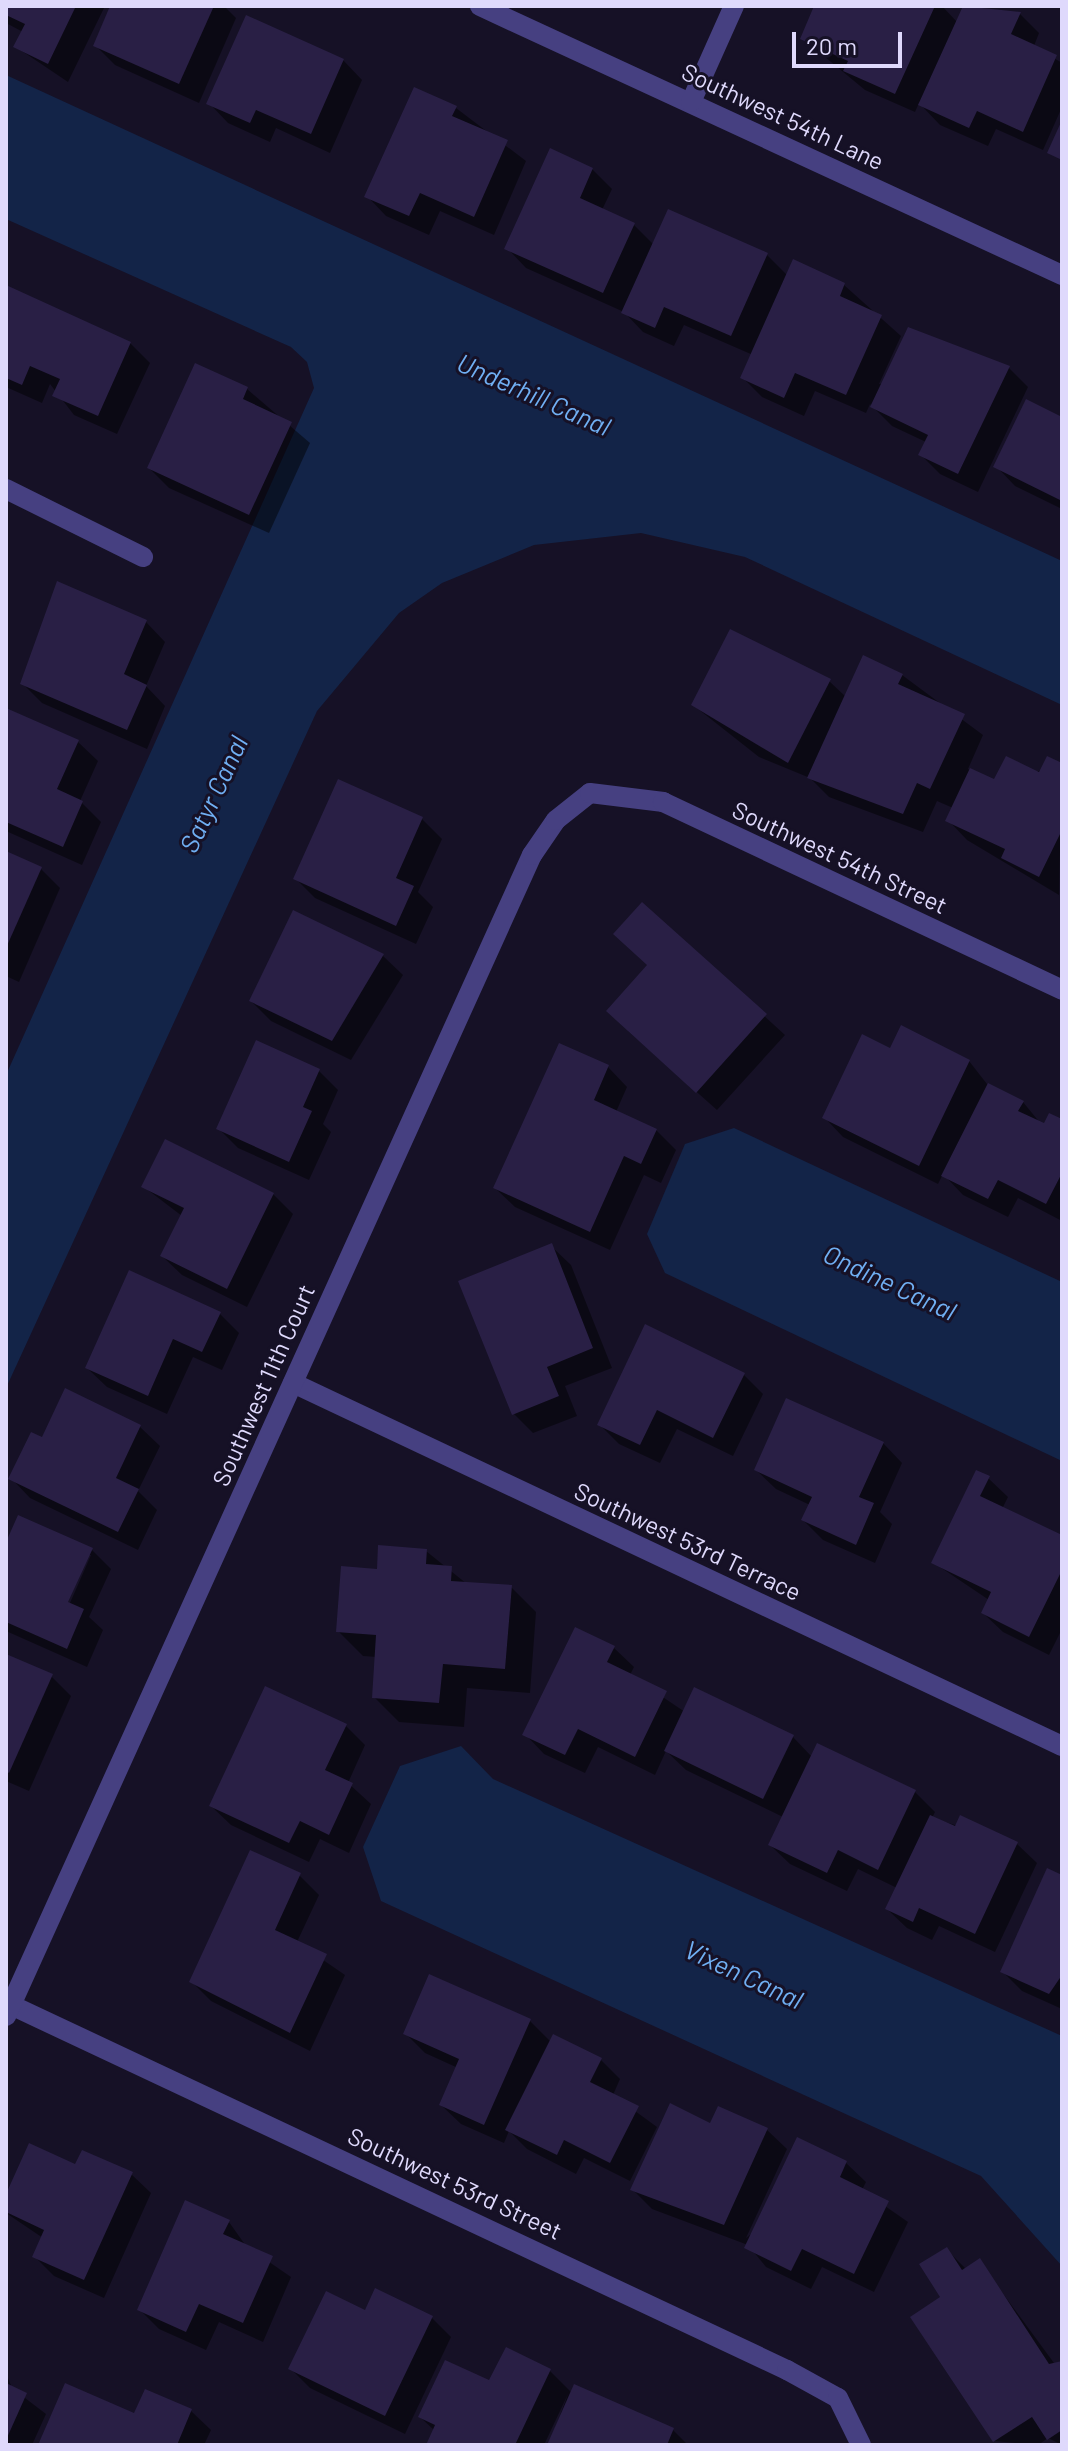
<!DOCTYPE html>
<html>
<head>
<meta charset="utf-8">
<style>
  body { margin:0 }
  #map { position:relative; width:1068px; height:2451px; overflow:hidden; background:#161126; font-family:Barlow,sans-serif }
  div>[style] { position:absolute }
  .water>* { inset:0; background:#132448 }
  .shadow>* { inset:0; background:#0007 }
  .building>* { inset:0; background:#291f45 }
  .minor>* { height:20px; margin:-10px; padding:0 10px; transform-origin:10px; border-radius:10px; background:#464081 }
  span { translate:-50% -50%; white-space:nowrap; text-align:center; line-height:1.15; -webkit-text-stroke:6px #161126; paint-order:stroke }
  .street-label { font-size:24px; color:#dfd9fc }
  .water-label { font-size:26px; color:#70aff3; font-style:italic }
  .frame { position:absolute; inset:0; border:8px solid #dfd9fc; pointer-events:none }
  .scale { position:absolute; left:792px; top:32px; width:110px; height:36px; box-sizing:border-box; border:4px solid #dfd9fc; border-top:0; padding-left:10px; font-size:24px; line-height:28px; white-space:nowrap; color:#dfd9fc; -webkit-text-stroke:6px #161126; paint-order:stroke }
</style>
</head>
<body>
<div id="map">
  <div class="water">
    <i style="clip-path:polygon(6px 75px,1062px 561px,1062px 705px,745px 557px,641px 533px,534px 545px,442px 583px,399px 613px,317px 711px,6px 1388px,6px 1075px,314px 388px,307px 362px,291px 347px,6px 219px)"></i>
    <i style="clip-path:polygon(734px 1128px,1062px 1282px,1062px 1461px,665px 1273px,647px 1234px,685px 1144px)"></i>
    <i style="clip-path:polygon(461px 1746px,493px 1779px,1062px 2036px,1062px 2266px,981px 2176px,381px 1901px,363px 1847px,400px 1766px)"></i>
  </div>
  <div class="shadow">
    <i style="clip-path:polygon(6px 6px,105px 6px,68px 82px,16px 47px,23px 32px,6px 23px)"></i>
    <i style="clip-path:polygon(113px 6px,224px 6px,236px 18px,199px 103px,115px 65px,95px 45px)"></i>
    <i style="clip-path:polygon(817px 6px,942px 6px,958px 23px,966px 6px,1020px 14px,1039px 33px,1034px 46px,1062px 63px,1062px 107px,1043px 150px,996px 129px,988px 146px,940px 125px,919px 103px,915px 112px,865px 90px,802px 38px)"></i>
    <i style="clip-path:polygon(343px 60px,362px 80px,330px 153px,276px 128px,270px 142px,228px 123px,209px 103px)"></i>
    <i style="clip-path:polygon(456px 108px,526px 161px,494px 235px,440px 211px,429px 235px,386px 216px,367px 196px)"></i>
    <i style="clip-path:polygon(592px 169px,612px 189px,602px 210px,634px 225px,654px 245px,767px 255px,788px 276px,844px 285px,901px 336px,879px 384px,1008px 367px,1028px 387px,978px 492px,940px 474px,921px 455px,926px 442px,892px 426px,870px 404px,866px 413px,815px 391px,804px 416px,762px 397px,743px 378px,753px 355px,684px 325px,674px 346px,643px 332px,624px 312px,526px 268px,507px 248px)"></i>
    <i style="clip-path:polygon(6px 288px,130px 343px,150px 363px,117px 434px,74px 415px,50px 384px,42px 403px,6px 387px)"></i>
    <i style="clip-path:polygon(247px 389px,310px 443px,269px 533px,169px 488px,149px 468px)"></i>
    <i style="clip-path:polygon(1062px 419px,1062px 509px,1015px 486px,996px 466px)"></i>
    <i style="clip-path:polygon(58px 584px,146px 622px,165px 642px,146px 686px,165px 706px,147px 749px,42px 703px,22px 683px)"></i>
    <i style="clip-path:polygon(902px 675px,983px 735px,968px 769px,995px 782px,1062px 765px,1059px 895px,967px 840px,948px 820px,953px 808px,937px 801px,923px 832px,829px 797px,810px 778px,759px 757px,693px 705px,829px 681px,846px 697px)"></i>
    <i style="clip-path:polygon(6px 711px,78px 742px,98px 761px,80px 801px,101px 822px,82px 865px,6px 831px)"></i>
    <i style="clip-path:polygon(339px 782px,422px 819px,442px 839px,418px 892px,433px 907px,416px 944px,315px 898px,296px 879px)"></i>
    <i style="clip-path:polygon(6px 853px,40px 868px,60px 888px,19px 982px,6px 976px)"></i>
    <i style="clip-path:polygon(643px 905px,785px 1035px,717px 1110px,628px 1031px,649px 966px)"></i>
    <i style="clip-path:polygon(294px 913px,383px 956px,403px 975px,351px 1060px,271px 1021px,251px 1001px)"></i>
    <i style="clip-path:polygon(891px 1050px,969px 1061px,987px 1084px,1023px 1102px,1041px 1124px,1062px 1121px,1062px 1221px,1018px 1198px,1008px 1217px,963px 1195px,943px 1174px,938px 1184px,843px 1137px,824px 1117px)"></i>
    <i style="clip-path:polygon(608px 1067px,627px 1087px,616px 1112px,656px 1130px,676px 1150px,661px 1183px,644px 1175px,610px 1250px,515px 1207px,495px 1188px)"></i>
    <i style="clip-path:polygon(319px 1071px,338px 1090px,323px 1124px,331px 1132px,309px 1180px,238px 1148px,219px 1129px)"></i>
    <i style="clip-path:polygon(144px 1187px,273px 1194px,293px 1214px,247px 1307px,182px 1275px,162px 1256px,182px 1216px)"></i>
    <i style="clip-path:polygon(551px 1246px,571px 1265px,612px 1368px,565px 1386px,577px 1416px,533px 1433px,514px 1414px)"></i>
    <i style="clip-path:polygon(219px 1313px,239px 1333px,222px 1370px,193px 1357px,167px 1414px,107px 1387px,87px 1368px)"></i>
    <i style="clip-path:polygon(743px 1374px,763px 1394px,733px 1456px,677px 1429px,660px 1463px,619px 1444px,599px 1424px)"></i>
    <i style="clip-path:polygon(140px 1427px,160px 1446px,138px 1491px,157px 1510px,138px 1550px,30px 1498px,11px 1478px,42px 1440px)"></i>
    <i style="clip-path:polygon(883px 1443px,902px 1463px,880px 1512px,892px 1524px,875px 1563px,823px 1540px,803px 1520px,810px 1505px,776px 1489px,756px 1470px)"></i>
    <i style="clip-path:polygon(988px 1478px,1008px 1497px,1002px 1509px,1062px 1537px,1062px 1629px,1049px 1655px,1003px 1632px,983px 1613px,989px 1600px,934px 1563px)"></i>
    <i style="clip-path:polygon(evenodd,6px 1546px,91px 1549px,111px 1569px,89px 1617px,103px 1630px,87px 1667px,6px 1631px,6px 1546px,87px 1555px,91px 1555px,66px 1612px,63px 1610px,87px 1555px)"></i>
    <i style="clip-path:polygon(426px 1551px,467px 1584px,511px 1587px,536px 1612px,530px 1693px,467px 1688px,464px 1727px,399px 1722px,374px 1697px,377px 1657px,363px 1656px,338px 1631px)"></i>
    <i style="clip-path:polygon(614px 1648px,634px 1667px,630px 1675px,685px 1712px,793px 1737px,812px 1757px,818px 1745px,915px 1792px,935px 1812px,932px 1818px,1017px 1844px,1037px 1863px,995px 1952px,939px 1926px,932px 1940px,907px 1928px,887px 1909px,897px 1888px,858px 1869px,847px 1891px,790px 1864px,770px 1845px,783px 1817px,686px 1770px,666px 1751px,655px 1775px,598px 1747px,585px 1773px,544px 1754px,525px 1734px)"></i>
    <i style="clip-path:polygon(6px 1656px,51px 1676px,71px 1696px,29px 1791px,6px 1781px)"></i>
    <i style="clip-path:polygon(346px 1726px,365px 1745px,348px 1783px,371px 1804px,349px 1853px,320px 1839px,309px 1862px,231px 1825px,211px 1806px)"></i>
    <i style="clip-path:polygon(299px 1875px,319px 1895px,297px 1942px,345px 1975px,310px 2051px,211px 2001px,192px 1982px)"></i>
    <i style="clip-path:polygon(1062px 1878px,1062px 2009px,1022px 1991px,1003px 1972px)"></i>
    <i style="clip-path:polygon(530px 2021px,551px 2042px,601px 2060px,620px 2079px,613px 2095px,657px 2127px,630px 2181px,584px 2158px,576px 2174px,527px 2149px,509px 2131px,504px 2143px,461px 2124px,441px 2105px,458px 2068px,425px 2053px,405px 2033px)"></i>
    <i style="clip-path:polygon(719px 2108px,767px 2130px,787px 2149px,746px 2238px,846px 2163px,866px 2182px,862px 2190px,908px 2222px,874px 2292px,822px 2267px,811px 2289px,766px 2267px,748px 2245px,652px 2209px,633px 2190px,711px 2125px)"></i>
    <i style="clip-path:polygon(76px 2166px,131px 2174px,151px 2193px,104px 2298px,54px 2276px,35px 2257px,43px 2238px,6px 2213px,6px 2199px)"></i>
    <i style="clip-path:polygon(229px 2222px,246px 2246px,291px 2277px,263px 2342px,219px 2322px,206px 2350px,159px 2329px,140px 2310px)"></i>
    <i style="clip-path:polygon(946px 2249px,966px 2269px,979px 2261px,1054px 2363px,1062px 2363px,1062px 2445px,1048px 2438px,1038px 2445px,994px 2441px,943px 2298px)"></i>
    <i style="clip-path:polygon(366px 2312px,432px 2318px,451px 2337px,405px 2434px,310px 2388px,291px 2369px)"></i>
    <i style="clip-path:polygon(550px 2371px,572px 2393px,673px 2430px,688px 2445px,549px 2445px,568px 2394px,544px 2445px,428px 2445px,435px 2431px,420px 2417px,490px 2383px)"></i>
    <i style="clip-path:polygon(6px 2373px,12px 2388px,46px 2414px,32px 2445px,6px 2445px)"></i>
    <i style="clip-path:polygon(191px 2411px,211px 2430px,204px 2445px,40px 2445px,135px 2415px)"></i>
  </div>
  <div class="building">
    <i style="clip-path:polygon(6px 6px,76px 6px,48px 64px,13px 47px,25px 24px,6px 15px)"></i>
    <i style="clip-path:polygon(110px 6px,214px 6px,179px 84px,93px 46px)"></i>
    <i style="clip-path:polygon(814px 6px,935px 6px,895px 94px,843px 71px,848px 61px,800px 39px)"></i>
    <i style="clip-path:polygon(963px 6px,1021px 12px,1011px 34px,1057px 55px,1023px 132px,977px 111px,969px 128px,918px 105px)"></i>
    <i style="clip-path:polygon(246px 15px,344px 59px,311px 134px,256px 110px,250px 123px,206px 104px)"></i>
    <i style="clip-path:polygon(414px 87px,457px 106px,452px 116px,508px 140px,474px 217px,420px 193px,409px 216px,364px 197px)"></i>
    <i style="clip-path:polygon(1062px 120px,1062px 160px,1047px 153px)"></i>
    <i style="clip-path:polygon(550px 148px,593px 168px,580px 198px,635px 223px,603px 293px,504px 249px)"></i>
    <i style="clip-path:polygon(668px 209px,768px 253px,731px 336px,664px 307px,655px 328px,621px 313px)"></i>
    <i style="clip-path:polygon(793px 259px,845px 283px,840px 296px,882px 315px,846px 395px,795px 373px,784px 398px,740px 378px)"></i>
    <i style="clip-path:polygon(6px 285px,131px 342px,98px 416px,52px 396px,60px 379px,30px 366px,22px 385px,6px 378px)"></i>
    <i style="clip-path:polygon(908px 327px,1010px 366px,958px 474px,918px 455px,928px 435px,870px 407px)"></i>
    <i style="clip-path:polygon(195px 363px,248px 387px,243px 399px,292px 422px,249px 515px,147px 468px)"></i>
    <i style="clip-path:polygon(1026px 399px,1062px 417px,1062px 501px,993px 467px)"></i>
    <i style="clip-path:polygon(57px 581px,147px 620px,124px 674px,147px 685px,127px 730px,20px 684px)"></i>
    <i style="clip-path:polygon(730px 629px,831px 679px,788px 763px,691px 705px)"></i>
    <i style="clip-path:polygon(863px 655px,903px 674px,898px 684px,965px 714px,930px 789px,917px 783px,903px 814px,807px 778px)"></i>
    <i style="clip-path:polygon(6px 708px,79px 740px,57px 789px,83px 801px,63px 847px,6px 822px)"></i>
    <i style="clip-path:polygon(1006px 756px,1039px 772px,1047px 756px,1062px 763px,1062px 830px,1039px 877px,1001px 858px,1005px 849px,945px 821px,970px 768px,994px 779px)"></i>
    <i style="clip-path:polygon(338px 779px,423px 817px,396px 878px,414px 886px,396px 926px,293px 879px)"></i>
    <i style="clip-path:polygon(6px 851px,42px 867px,6px 948px)"></i>
    <i style="clip-path:polygon(642px 902px,767px 1014px,696px 1093px,606px 1011px,647px 965px,613px 934px)"></i>
    <i style="clip-path:polygon(293px 910px,384px 954px,332px 1041px,249px 1001px)"></i>
    <i style="clip-path:polygon(901px 1025px,970px 1060px,919px 1166px,822px 1118px,862px 1034px,890px 1048px)"></i>
    <i style="clip-path:polygon(256px 1040px,320px 1069px,303px 1107px,312px 1111px,289px 1162px,216px 1129px)"></i>
    <i style="clip-path:polygon(559px 1043px,609px 1065px,594px 1100px,657px 1129px,641px 1164px,624px 1156px,590px 1232px,493px 1188px)"></i>
    <i style="clip-path:polygon(988px 1083px,1024px 1101px,1018px 1111px,1044px 1123px,1049px 1113px,1062px 1119px,1062px 1173px,1046px 1204px,998px 1180px,988px 1199px,941px 1176px)"></i>
    <i style="clip-path:polygon(165px 1139px,274px 1193px,227px 1289px,160px 1256px,184px 1208px,141px 1187px)"></i>
    <i style="clip-path:polygon(552px 1243px,593px 1348px,547px 1367px,559px 1396px,512px 1415px,458px 1281px)"></i>
    <i style="clip-path:polygon(129px 1270px,221px 1312px,202px 1352px,173px 1339px,148px 1396px,85px 1368px)"></i>
    <i style="clip-path:polygon(645px 1324px,745px 1373px,713px 1438px,657px 1410px,640px 1445px,597px 1425px)"></i>
    <i style="clip-path:polygon(65px 1388px,141px 1425px,116px 1478px,139px 1489px,118px 1532px,8px 1479px,31px 1432px,42px 1437px)"></i>
    <i style="clip-path:polygon(786px 1398px,884px 1442px,859px 1497px,874px 1503px,856px 1545px,801px 1520px,812px 1497px,754px 1470px)"></i>
    <i style="clip-path:polygon(976px 1470px,990px 1476px,980px 1496px,1062px 1535px,1062px 1570px,1029px 1637px,981px 1613px,991px 1592px,931px 1563px)"></i>
    <i style="clip-path:polygon(18px 1515px,93px 1548px,68px 1602px,84px 1609px,67px 1649px,6px 1622px,6px 1542px)"></i>
    <i style="clip-path:polygon(378px 1545px,427px 1549px,426px 1564px,452px 1566px,451px 1581px,512px 1585px,505px 1669px,443px 1664px,439px 1703px,372px 1698px,376px 1635px,336px 1632px,341px 1566px,377px 1569px)"></i>
    <i style="clip-path:polygon(575px 1627px,615px 1646px,607px 1662px,667px 1691px,635px 1757px,578px 1729px,565px 1755px,522px 1735px)"></i>
    <i style="clip-path:polygon(6px 1654px,53px 1674px,9px 1773px,6px 1771px)"></i>
    <i style="clip-path:polygon(265px 1686px,347px 1724px,325px 1770px,353px 1783px,329px 1835px,300px 1821px,289px 1843px,209px 1806px)"></i>
    <i style="clip-path:polygon(694px 1687px,794px 1735px,763px 1799px,664px 1751px)"></i>
    <i style="clip-path:polygon(817px 1743px,916px 1790px,878px 1870px,838px 1850px,827px 1873px,768px 1845px)"></i>
    <i style="clip-path:polygon(930px 1815px,955px 1826px,960px 1815px,1018px 1842px,975px 1934px,919px 1908px,913px 1922px,885px 1909px)"></i>
    <i style="clip-path:polygon(250px 1850px,301px 1873px,275px 1930px,327px 1954px,290px 2033px,189px 1982px)"></i>
    <i style="clip-path:polygon(1047px 1868px,1062px 1875px,1062px 1975px,1049px 1994px,1000px 1972px)"></i>
    <i style="clip-path:polygon(429px 1974px,531px 2019px,484px 2125px,439px 2105px,459px 2059px,403px 2034px)"></i>
    <i style="clip-path:polygon(553px 2034px,602px 2058px,590px 2082px,639px 2106px,610px 2163px,564px 2140px,557px 2155px,505px 2130px)"></i>
    <i style="clip-path:polygon(670px 2103px,710px 2123px,718px 2106px,768px 2128px,724px 2225px,630px 2190px)"></i>
    <i style="clip-path:polygon(797px 2137px,847px 2161px,840px 2177px,889px 2201px,854px 2274px,802px 2249px,791px 2271px,744px 2248px)"></i>
    <i style="clip-path:polygon(29px 2143px,75px 2164px,82px 2150px,133px 2172px,84px 2280px,32px 2257px,44px 2230px,6px 2212px,6px 2194px)"></i>
    <i style="clip-path:polygon(185px 2200px,230px 2220px,223px 2234px,273px 2256px,243px 2323px,199px 2304px,186px 2332px,137px 2310px)"></i>
    <i style="clip-path:polygon(947px 2247px,962px 2270px,980px 2258px,1049px 2364px,1062px 2361px,1062px 2430px,1047px 2440px,1032px 2417px,993px 2442px,910px 2317px,940px 2297px,919px 2264px)"></i>
    <i style="clip-path:polygon(375px 2288px,433px 2316px,385px 2416px,288px 2369px,326px 2291px,365px 2310px)"></i>
    <i style="clip-path:polygon(506px 2347px,551px 2369px,515px 2445px,426px 2445px,435px 2425px,418px 2417px,445px 2360px,489px 2380px)"></i>
    <i style="clip-path:polygon(6px 2383px,27px 2393px,6px 2440px)"></i>
    <i style="clip-path:polygon(65px 2383px,134px 2413px,145px 2389px,192px 2409px,177px 2445px,38px 2445px)"></i>
    <i style="clip-path:polygon(574px 2384px,674px 2428px,667px 2445px,547px 2445px)"></i>
  </div>
  <div class="minor">
    <i style="left:480px;top:6px;width:641px;rotate:24.81deg"></i>
    <i style="left:691px;top:102px;width:105px;rotate:-65.9deg"></i>
    <i style="left:6px;top:489px;width:153px;rotate:26.4deg"></i>
    <i style="left:293px;top:1383px;width:850px;rotate:25.27deg"></i>
    <i style="left:11px;top:2005px;width:858px;rotate:25.19deg"></i>
    <i style="left:787px;top:2370px;width:58px;rotate:28.8deg"></i>
    <i style="left:838px;top:2398px;width:52px;rotate:63.9deg"></i>
    <i style="left:6px;top:2016px;width:1275px;rotate:-65.63deg"></i>
    <i style="left:532px;top:855px;width:42px;rotate:-55.6deg"></i>
    <i style="left:556px;top:820px;width:43px;rotate:-38.5deg"></i>
    <i style="left:590px;top:793px;width:74px;rotate:7deg"></i>
    <i style="left:663px;top:802px;width:441px;rotate:25.2deg"></i>
  </div>
  <div class="street-label">
    <span style="left:783px;top:116px;rotate:25deg">Southwest 54th Lane</span>
    <span style="left:840px;top:857px;rotate:25deg">Southwest 54th Street</span>
    <span style="left:263px;top:1385px;rotate:-66deg">Southwest 11th Court</span>
    <span style="left:688px;top:1541px;rotate:25deg">Southwest 53rd Terrace</span>
    <span style="left:455px;top:2183px;rotate:25deg">Southwest 53rd Street</span>
  </div>
  <div class="water-label">
    <span style="left:534px;top:394px;rotate:24deg">Underhill Canal</span>
    <span style="left:213px;top:794px;rotate:-65deg">Satyr Canal</span>
    <span style="left:890px;top:1282px;rotate:25deg">Ondine Canal</span>
    <span style="left:744px;top:1974px;rotate:25deg">Vixen Canal</span>
  </div>
  <div class="frame"></div>
  <div class="scale">20 m</div>
</div>
</body>
</html>
